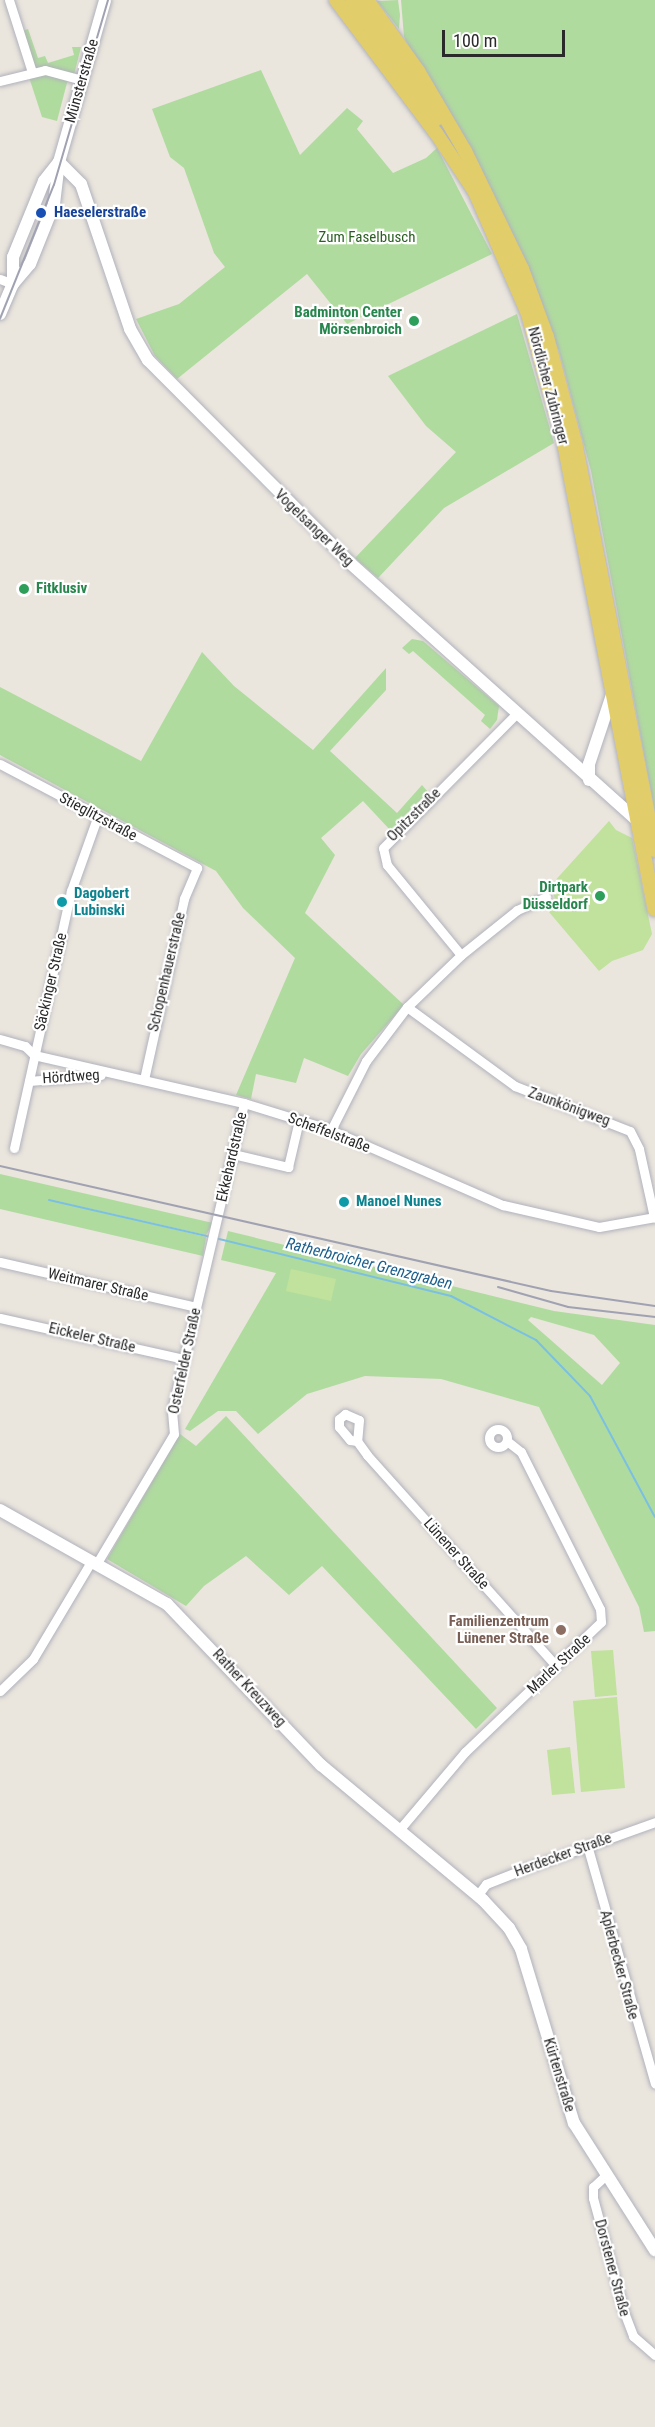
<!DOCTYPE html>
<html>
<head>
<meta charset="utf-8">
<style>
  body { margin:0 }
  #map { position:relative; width:655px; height:2427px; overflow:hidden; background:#eae5dd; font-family:"Roboto Condensed",sans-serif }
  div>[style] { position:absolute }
  .green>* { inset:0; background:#b0db9f }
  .pitch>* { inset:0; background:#c0e29c }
  .stream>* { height:2px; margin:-1px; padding:0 1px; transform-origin:1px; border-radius:1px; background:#7bc0e2 }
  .roads { filter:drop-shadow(0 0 2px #b1b2bc) drop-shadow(0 0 2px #b1b2bc) }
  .street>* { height:9px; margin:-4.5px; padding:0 4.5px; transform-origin:4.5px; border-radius:4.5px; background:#fff }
  .street>.ring { margin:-4.5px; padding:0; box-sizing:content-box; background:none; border:9px solid #fff; border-radius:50% }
  .secondary>* { height:12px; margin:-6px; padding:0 6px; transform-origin:6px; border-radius:6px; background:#fff }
  .primary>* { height:14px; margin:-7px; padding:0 7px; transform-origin:7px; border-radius:7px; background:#e2cd6b }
  .tram>* { height:1.5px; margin:-0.75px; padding:0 0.75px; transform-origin:0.75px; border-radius:0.75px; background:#a0a2b2 }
  .rail>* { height:2px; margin:-1px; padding:0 1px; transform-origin:1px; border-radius:1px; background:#a0a2b2 }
  .dots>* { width:16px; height:16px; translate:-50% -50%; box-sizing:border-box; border:3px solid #fff; border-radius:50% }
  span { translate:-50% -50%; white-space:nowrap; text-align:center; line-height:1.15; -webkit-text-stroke:4.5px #fff; paint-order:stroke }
  .street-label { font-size:15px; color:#2a2a2a }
  .transit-label { font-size:15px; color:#164399; font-weight:700 }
  .left { translate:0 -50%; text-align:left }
  .park-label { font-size:15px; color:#2a5f21 }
  .leisure-label { font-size:15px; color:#27864d; font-weight:700 }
  .right { translate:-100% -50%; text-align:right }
  .culture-label { font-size:15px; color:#0d838f; font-weight:700 }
  .education-label { font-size:15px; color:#785e54; font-weight:700 }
  .water-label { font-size:16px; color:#1b5f8c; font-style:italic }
  .scale { position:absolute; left:442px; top:30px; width:123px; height:27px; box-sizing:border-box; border:3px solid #2a2a2a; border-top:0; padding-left:8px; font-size:18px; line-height:21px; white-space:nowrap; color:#2a2a2a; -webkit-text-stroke:4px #fff; paint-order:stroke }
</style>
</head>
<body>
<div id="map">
  <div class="green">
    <i style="clip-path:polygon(398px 0,400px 15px,399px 29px,377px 1px)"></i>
    <i style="clip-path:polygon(401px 0,655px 0,655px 813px,591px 471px,559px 351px,511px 233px,404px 37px)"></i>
    <i style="clip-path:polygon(28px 29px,38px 58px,45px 56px,48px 63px,74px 55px,72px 47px,81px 47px,74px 75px,34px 68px,22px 31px)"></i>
    <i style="clip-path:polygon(261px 70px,300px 155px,347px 108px,363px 121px,357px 129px,393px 173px,426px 158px,437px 148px,492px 254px,347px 324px,307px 274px,177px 379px,155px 356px,136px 319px,179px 304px,225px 267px,214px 253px,184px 168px,170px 157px,152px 109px)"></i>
    <i style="clip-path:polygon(39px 72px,68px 79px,57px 121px,42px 117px,28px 74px)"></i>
    <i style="clip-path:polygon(517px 314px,554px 443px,444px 508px,378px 578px,355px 558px,456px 452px,426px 426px,388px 376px)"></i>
    <i style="clip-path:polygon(412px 639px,423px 641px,499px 706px,497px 720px,490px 729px,481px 721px,485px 715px,413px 651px,409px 654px,402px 648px)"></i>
    <i style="clip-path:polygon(202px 652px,234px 686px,313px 750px,386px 668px,386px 690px,330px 751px,397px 813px,422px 785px,428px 792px,391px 831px,363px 801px,321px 838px,335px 855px,305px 913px,404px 1005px,361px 1054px,348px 1076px,304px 1058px,296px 1083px,256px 1074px,251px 1099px,236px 1095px,295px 958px,243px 908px,216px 871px,0 755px,0 687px,141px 761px)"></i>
    <i style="clip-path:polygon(0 1174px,213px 1223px,206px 1235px,48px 1199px,206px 1237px,203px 1256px,0 1209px)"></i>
    <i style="clip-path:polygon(evenodd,228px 1231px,554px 1311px,655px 1325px,655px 1631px,644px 1632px,639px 1607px,539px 1407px,441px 1379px,365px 1376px,307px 1394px,258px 1434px,236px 1411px,218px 1411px,190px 1431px,185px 1429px,276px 1273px,221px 1260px,228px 1231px,531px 1317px,594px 1335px,620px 1363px,602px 1385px,528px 1320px,531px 1317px)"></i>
    <i style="clip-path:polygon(226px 1416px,497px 1708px,476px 1729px,322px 1566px,289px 1595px,246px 1556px,204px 1586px,186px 1606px,107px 1559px,180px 1434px,196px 1446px)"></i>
  </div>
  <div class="pitch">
    <i style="clip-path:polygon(609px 821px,616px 830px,632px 838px,652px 934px,643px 950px,612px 961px,599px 971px,549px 912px,556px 906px,552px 884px)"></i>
    <i style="clip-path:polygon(291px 1269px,336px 1279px,331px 1301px,286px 1291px)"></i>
    <i style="clip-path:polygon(613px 1650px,617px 1695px,595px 1697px,591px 1651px)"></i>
    <i style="clip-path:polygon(617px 1697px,625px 1788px,581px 1792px,573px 1701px)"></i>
    <i style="clip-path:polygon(570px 1747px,575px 1793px,552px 1795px,547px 1750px)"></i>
  </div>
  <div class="stream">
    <i style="left:49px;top:1200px;width:165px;rotate:12.9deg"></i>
    <i style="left:215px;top:1238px;width:243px;rotate:13.8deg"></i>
    <i style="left:451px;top:1296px;width:96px;rotate:27.4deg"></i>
    <i style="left:536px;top:1340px;width:78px;rotate:46deg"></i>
    <i style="left:590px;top:1396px;width:137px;rotate:61.8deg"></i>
  </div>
  <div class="roads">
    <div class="street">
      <i style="left:9px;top:0;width:76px;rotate:72.3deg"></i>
      <i style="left:0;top:81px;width:46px;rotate:-13.7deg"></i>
      <i style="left:45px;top:70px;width:39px;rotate:15deg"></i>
      <i style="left:0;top:279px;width:14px;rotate:21deg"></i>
      <i style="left:0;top:764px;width:223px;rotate:27.8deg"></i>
      <i style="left:197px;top:868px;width:34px;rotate:113deg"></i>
      <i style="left:184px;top:899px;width:184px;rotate:102.5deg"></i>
      <i style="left:461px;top:955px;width:117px;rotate:-129.4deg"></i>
      <i style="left:387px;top:865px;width:17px;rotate:-103deg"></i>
      <i style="left:383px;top:848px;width:189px;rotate:-45.2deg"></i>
      <i style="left:407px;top:1007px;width:134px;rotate:36.2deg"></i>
      <i style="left:515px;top:1086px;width:123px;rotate:21.4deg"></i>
      <i style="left:630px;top:1131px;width:20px;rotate:63deg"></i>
      <i style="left:639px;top:1149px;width:70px;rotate:77.6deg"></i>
      <i style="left:0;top:1039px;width:26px;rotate:16deg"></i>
      <i style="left:25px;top:1046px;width:13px;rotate:45deg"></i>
      <i style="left:34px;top:1055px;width:215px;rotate:12.9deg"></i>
      <i style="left:244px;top:1103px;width:91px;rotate:17.2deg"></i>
      <i style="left:331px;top:1130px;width:188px;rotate:23.6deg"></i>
      <i style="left:503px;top:1205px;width:98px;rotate:12.9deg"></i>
      <i style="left:599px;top:1227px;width:57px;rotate:-10.1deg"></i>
      <i style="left:29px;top:1081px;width:72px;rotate:-4.8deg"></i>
      <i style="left:331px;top:1130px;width:77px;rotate:-63.1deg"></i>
      <i style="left:366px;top:1061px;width:68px;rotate:-52.8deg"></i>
      <i style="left:407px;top:1007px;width:75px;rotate:-43.9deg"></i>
      <i style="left:461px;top:955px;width:72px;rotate:-38.8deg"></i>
      <i style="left:517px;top:910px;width:32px;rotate:-24deg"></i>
      <i style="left:14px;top:1148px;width:263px;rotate:-77.5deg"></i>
      <i style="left:71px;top:891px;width:77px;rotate:-70.4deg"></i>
      <i style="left:233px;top:1154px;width:57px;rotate:13.3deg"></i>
      <i style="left:288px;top:1167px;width:48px;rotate:-76.8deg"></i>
      <i style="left:0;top:1262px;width:201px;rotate:12.9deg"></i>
      <i style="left:0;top:1318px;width:189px;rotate:12.6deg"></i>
      <i class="ring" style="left:489px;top:1429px;width:9px;height:9px"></i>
      <i style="left:357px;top:1441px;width:7px;rotate:-172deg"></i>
      <i style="left:350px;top:1440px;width:17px;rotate:-130deg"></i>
      <i style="left:339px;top:1427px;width:8px;rotate:-90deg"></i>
      <i style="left:339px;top:1419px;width:8px;rotate:-40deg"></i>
      <i style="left:345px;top:1414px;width:15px;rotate:23deg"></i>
      <i style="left:359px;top:1420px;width:21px;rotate:95deg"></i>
      <i style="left:357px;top:1441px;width:17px;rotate:54deg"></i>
      <i style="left:367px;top:1455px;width:283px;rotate:48.1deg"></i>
      <i style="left:97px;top:1563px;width:150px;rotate:-59.2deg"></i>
      <i style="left:174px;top:1434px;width:24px;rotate:-95deg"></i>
      <i style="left:172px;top:1410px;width:315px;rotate:-76.8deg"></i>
      <i style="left:0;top:1691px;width:46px;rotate:-44.1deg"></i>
      <i style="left:33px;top:1659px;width:115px;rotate:-59.2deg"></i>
      <i style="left:399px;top:1830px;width:102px;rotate:-49.8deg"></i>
      <i style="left:465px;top:1752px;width:188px;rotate:-43.7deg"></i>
      <i style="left:601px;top:1622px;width:13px;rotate:-94deg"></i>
      <i style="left:600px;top:1609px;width:176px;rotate:-116.7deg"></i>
      <i style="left:521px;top:1452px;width:18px;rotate:-142deg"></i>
      <i style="left:587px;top:1845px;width:248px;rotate:74.1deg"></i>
      <i style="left:477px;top:1896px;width:15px;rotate:-53deg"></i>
      <i style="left:486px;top:1884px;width:41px;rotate:-21.5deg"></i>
      <i style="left:524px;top:1869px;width:139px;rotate:-19.7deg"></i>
      <i style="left:606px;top:2175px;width:18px;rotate:137deg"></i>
      <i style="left:593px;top:2187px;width:11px;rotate:90deg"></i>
      <i style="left:593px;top:2198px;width:118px;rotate:74.8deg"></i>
      <i style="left:624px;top:2312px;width:26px;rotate:69deg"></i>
      <i style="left:633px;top:2336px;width:29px;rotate:41deg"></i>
    </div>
    <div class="secondary">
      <i style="left:59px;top:162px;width:31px;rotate:45deg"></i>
      <i style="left:81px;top:184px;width:153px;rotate:71.3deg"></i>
      <i style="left:130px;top:329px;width:36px;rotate:60deg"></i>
      <i style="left:148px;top:360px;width:285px;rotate:45.1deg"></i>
      <i style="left:349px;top:562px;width:392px;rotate:41.9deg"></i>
      <i style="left:13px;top:284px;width:27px;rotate:-90deg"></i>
      <i style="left:13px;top:257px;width:82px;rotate:-67.8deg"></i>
      <i style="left:44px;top:181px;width:24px;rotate:-52deg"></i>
      <i style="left:0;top:314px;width:33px;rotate:-67deg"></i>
      <i style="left:13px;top:284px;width:26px;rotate:-50deg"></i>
      <i style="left:30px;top:264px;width:65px;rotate:-68.2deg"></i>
      <i style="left:54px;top:204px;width:42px;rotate:-83.2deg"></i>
      <i style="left:59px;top:162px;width:168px;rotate:-74.1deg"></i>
      <i style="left:589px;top:780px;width:16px;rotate:-90deg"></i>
      <i style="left:589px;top:764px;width:73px;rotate:-71.6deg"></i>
      <i style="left:0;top:1510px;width:192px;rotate:29.4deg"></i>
      <i style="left:167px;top:1604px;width:223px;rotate:46.3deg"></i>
      <i style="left:321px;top:1765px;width:211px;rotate:39.8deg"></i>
      <i style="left:483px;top:1900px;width:38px;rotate:47deg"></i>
      <i style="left:509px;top:1928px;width:24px;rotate:60deg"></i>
      <i style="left:521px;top:1949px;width:182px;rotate:73.1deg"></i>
      <i style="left:574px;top:2123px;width:151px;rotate:57.5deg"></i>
    </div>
    <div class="primary">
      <i style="left:336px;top:0;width:166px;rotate:53.1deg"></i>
      <i style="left:436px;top:133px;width:71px;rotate:56.5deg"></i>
      <i style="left:475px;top:192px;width:133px;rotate:66.5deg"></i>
      <i style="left:528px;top:314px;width:134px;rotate:74.4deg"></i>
      <i style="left:564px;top:443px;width:475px;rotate:79deg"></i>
      <i style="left:352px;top:0;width:146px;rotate:54.8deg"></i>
      <i style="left:367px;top:0;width:87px;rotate:54.3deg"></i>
      <i style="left:418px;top:71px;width:93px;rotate:59.6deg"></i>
      <i style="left:465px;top:151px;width:131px;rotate:64.2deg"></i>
      <i style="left:522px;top:269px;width:72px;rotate:69.8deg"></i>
      <i style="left:547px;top:337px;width:109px;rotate:75.1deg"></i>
      <i style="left:575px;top:442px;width:416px;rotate:78.9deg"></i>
    </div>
  </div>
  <div class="tram">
    <i style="left:0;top:319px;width:144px;rotate:-68.1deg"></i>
    <i style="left:54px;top:185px;width:193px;rotate:-73.7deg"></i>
  </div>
  <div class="rail">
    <i style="left:0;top:1166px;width:565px;rotate:12.78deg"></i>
    <i style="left:551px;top:1291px;width:105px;rotate:8.2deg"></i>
    <i style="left:498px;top:1287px;width:73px;rotate:15.9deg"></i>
    <i style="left:568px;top:1307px;width:88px;rotate:6.6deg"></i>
  </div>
  <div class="dots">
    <i style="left:41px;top:213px;background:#1a4fb4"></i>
    <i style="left:414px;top:321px;background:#2e9e5b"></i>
    <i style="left:24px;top:589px;background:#2e9e5b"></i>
    <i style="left:600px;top:896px;background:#2e9e5b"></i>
    <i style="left:62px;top:902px;background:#0f9aa8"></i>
    <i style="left:344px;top:1202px;background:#0f9aa8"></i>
    <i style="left:561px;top:1630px;background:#8d6e63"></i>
  </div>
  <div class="street-label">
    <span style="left:82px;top:81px;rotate:-74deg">Münsterstraße</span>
    <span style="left:548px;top:386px;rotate:75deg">Nördlicher Zubringer</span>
    <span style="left:314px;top:528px;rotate:44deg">Vogelsanger Weg</span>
    <span style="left:414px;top:815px;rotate:-45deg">Opitzstraße</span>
    <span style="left:98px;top:817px;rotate:28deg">Stieglitzstraße</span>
    <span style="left:167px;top:972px;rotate:-77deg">Schopenhauerstraße</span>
    <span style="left:51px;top:982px;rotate:-77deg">Säckinger Straße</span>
    <span style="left:71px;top:1077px;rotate:-4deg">Hördtweg</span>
    <span style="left:569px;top:1107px;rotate:20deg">Zaunkönigweg</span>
    <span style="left:329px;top:1133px;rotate:21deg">Scheffelstraße</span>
    <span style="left:232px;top:1157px;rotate:-77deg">Ekkehardstraße</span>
    <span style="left:98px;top:1285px;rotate:13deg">Weitmarer Straße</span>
    <span style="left:92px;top:1338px;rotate:13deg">Eickeler Straße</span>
    <span style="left:185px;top:1361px;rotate:-78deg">Osterfelder Straße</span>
    <span style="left:456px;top:1554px;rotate:48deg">Lünener Straße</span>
    <span style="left:559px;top:1664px;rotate:-43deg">Marler Straße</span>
    <span style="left:249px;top:1688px;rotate:47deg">Rather Kreuzweg</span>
    <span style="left:563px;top:1855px;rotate:-20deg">Herdecker Straße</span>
    <span style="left:619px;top:1965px;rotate:75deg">Aplerbecker Straße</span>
    <span style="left:559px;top:2075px;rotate:73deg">Kürtenstraße</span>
    <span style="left:612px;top:2268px;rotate:75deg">Dorstener Straße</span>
  </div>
  <div class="transit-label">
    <span class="left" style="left:54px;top:213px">Haeselerstraße</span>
  </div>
  <div class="park-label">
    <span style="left:367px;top:238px">Zum Faselbusch</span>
  </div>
  <div class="leisure-label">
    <span class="right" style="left:402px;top:321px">Badminton Center<br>Mörsenbroich</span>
    <span class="left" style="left:36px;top:589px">Fitklusiv</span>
    <span class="right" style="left:588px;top:896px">Dirtpark<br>Düsseldorf</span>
  </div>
  <div class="culture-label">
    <span class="left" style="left:74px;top:902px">Dagobert<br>Lubinski</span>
    <span class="left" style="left:356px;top:1202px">Manoel Nunes</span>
  </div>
  <div class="education-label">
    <span class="right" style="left:549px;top:1630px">Familienzentrum<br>Lünener Straße</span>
  </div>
  <div class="water-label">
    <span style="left:369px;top:1264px;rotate:14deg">Ratherbroicher Grenzgraben</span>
  </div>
  <div class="scale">100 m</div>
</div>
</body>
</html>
